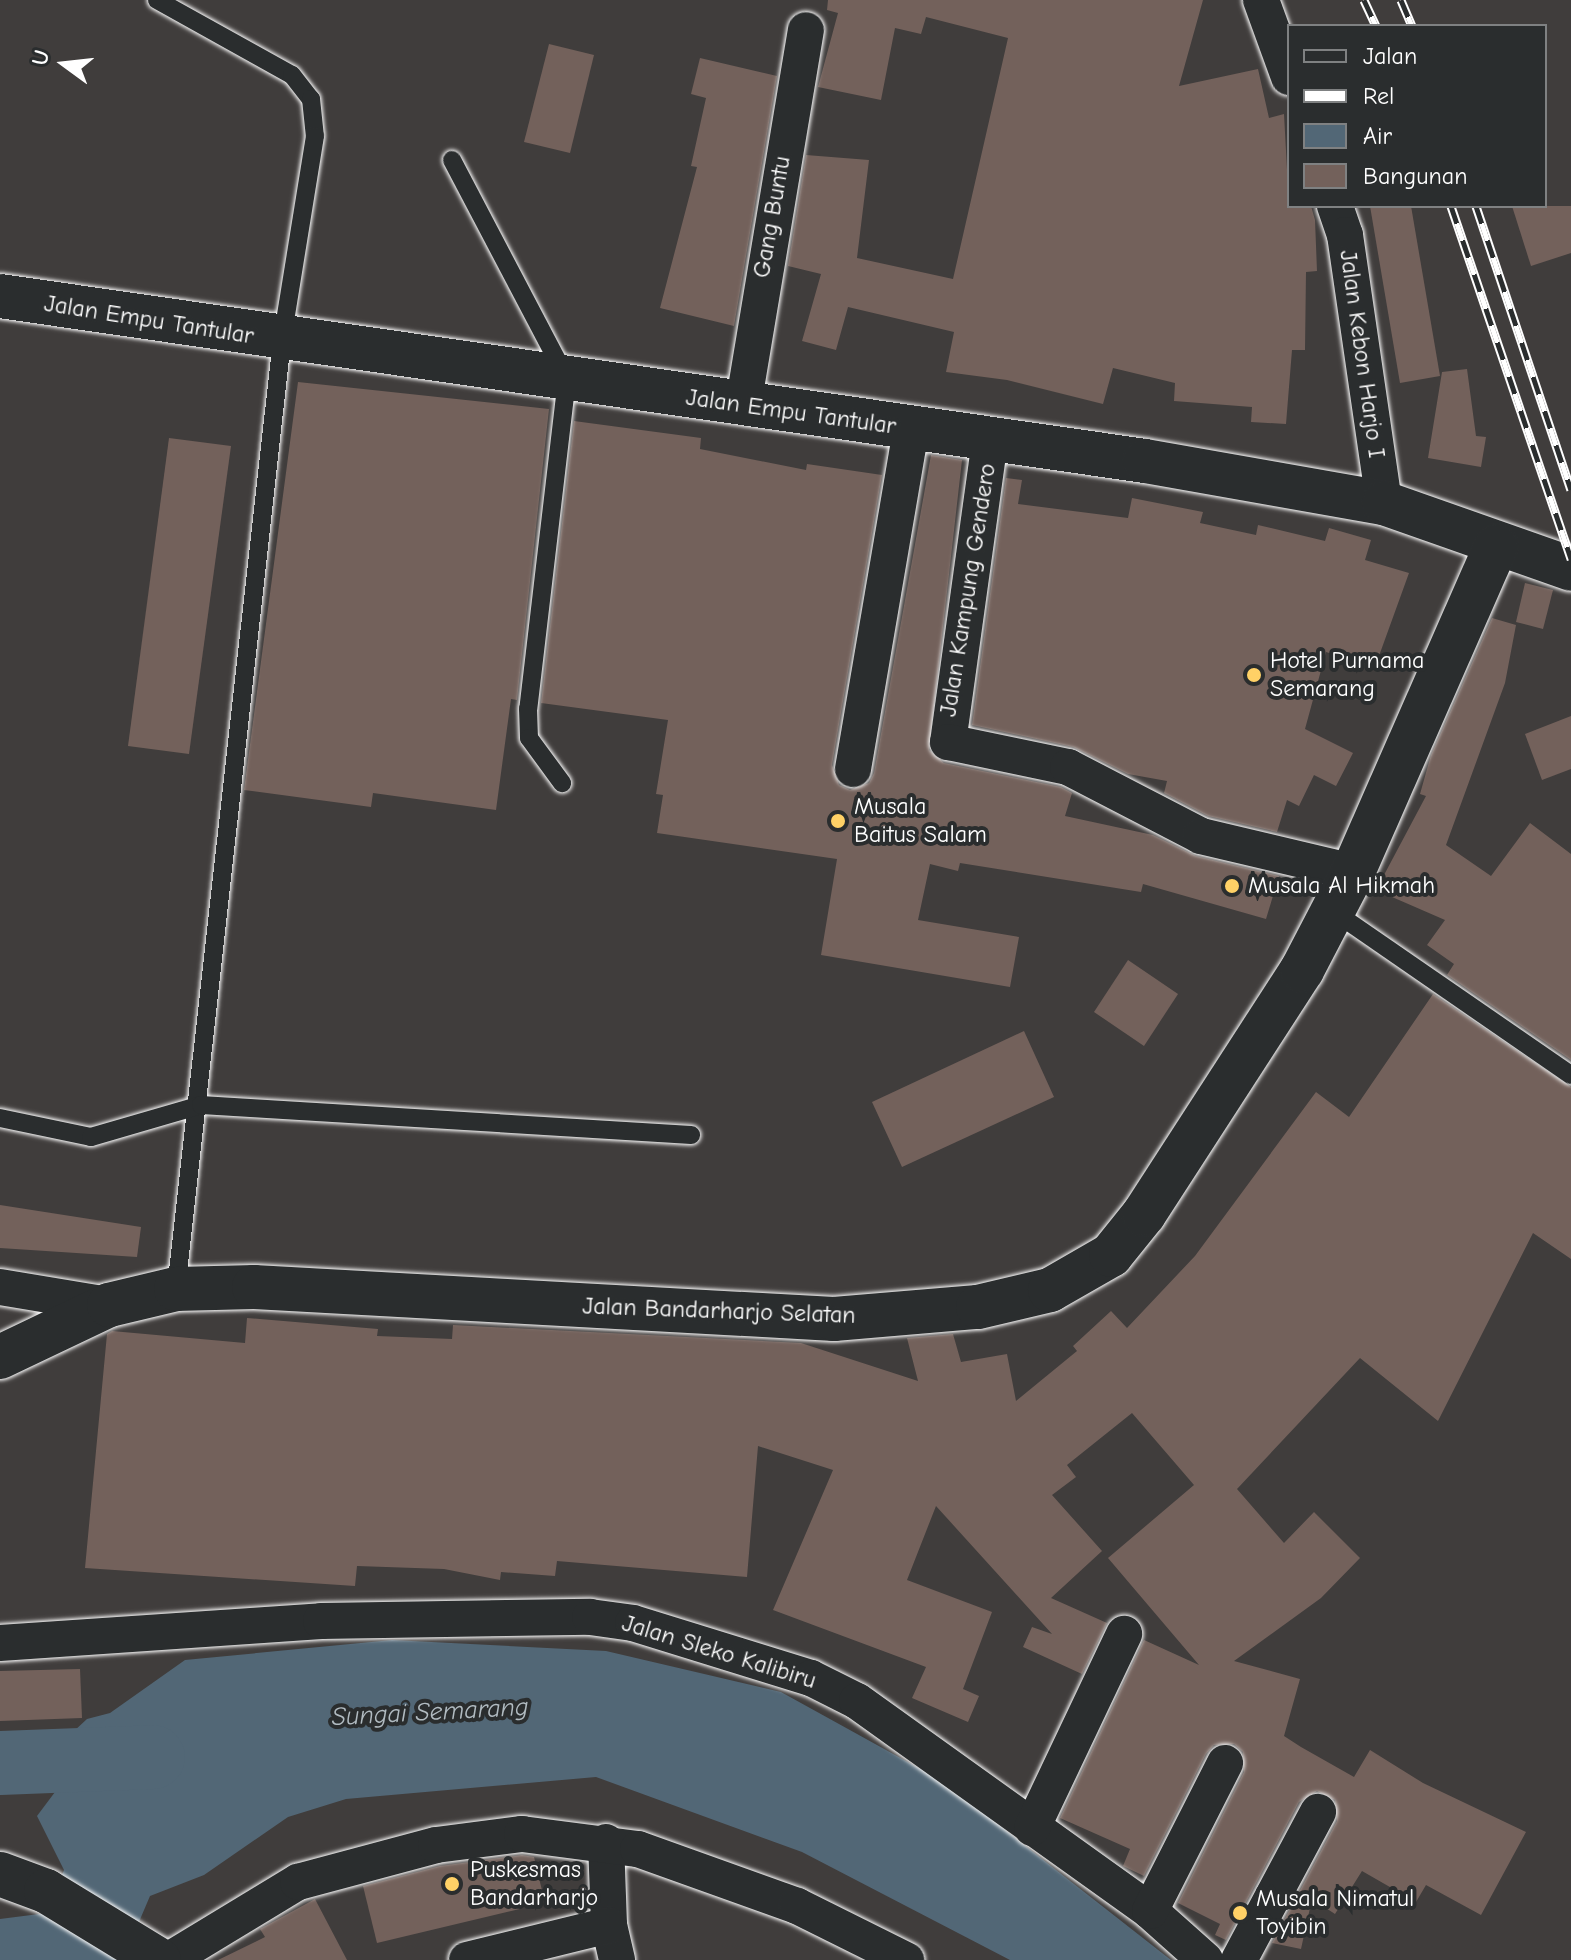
<!DOCTYPE html>
<html>
<head>
<meta charset="utf-8">
<style>
  body { margin:0 }
  #map { position:relative; width:1571px; height:1960px; overflow:hidden; background:#403d3c; font-family:"Comic Neue",sans-serif }
  div>[style] { position:absolute }
  .water>* { inset:0; background:#526776 }
  .river>* { height:64px; margin:-32px; padding:0 32px; transform-origin:32px; border-radius:32px; background:#526776 }
  .building>* { inset:0; background:#73615b }
  .roads { filter:drop-shadow(0 0 2px #fff) drop-shadow(0 0 2px #fff) }
  .lane>* { height:18px; margin:-9px; padding:0 9px; transform-origin:9px; border-radius:9px; background:#2a2d2e }
  .street>* { height:36px; margin:-18px; padding:0 18px; transform-origin:18px; border-radius:18px; background:#2a2d2e }
  .secondary>* { height:44px; margin:-22px; padding:0 22px; transform-origin:22px; border-radius:22px; background:#2a2d2e }
  .rail>* { height:9px; margin-top:-4.5px; transform-origin:0; background:repeating-linear-gradient(90deg,#2a2d2e 0 18px,#fff 0 36px); box-sizing:border-box; border-block:2px solid #fff }
  .dots>* { width:22px; height:22px; translate:-50% -50%; box-sizing:border-box; border:4px solid #2a2d2e; border-radius:50% }
  span { translate:-50% -50%; white-space:nowrap; text-align:center; line-height:1.15; -webkit-text-stroke:8px #2a2d2e; paint-order:stroke }
  .street-label { font-size:24px; color:#fff }
  .poi-label { font-size:24px; color:#fff }
  .left { translate:0 -50%; text-align:left }
  .water-label { font-size:26px; color:#b1bbc1; font-style:italic }
  .legend { position:absolute; left:1287px; top:24px; width:260px; height:184px; box-sizing:border-box; background:#2a2d2e; border:2px solid #7f8182; margin:0; padding:10px 14px; list-style:none; font-size:24px; color:#fff }
  .legend li { display:flex; align-items:center; gap:16px; height:40px }
  .legend b { width:40px; border:2px solid #7f8182 }
  .north { position:absolute; left:24px; top:24px; width:80px; height:80px; -webkit-text-stroke:6px #2a2d2e; paint-order:stroke; rotate:285deg; font-size:22px; font-weight:700; line-height:32px; text-align:center; color:#fff }
  .north::after { content:''; display:block; margin:auto; width:28px; height:36px; background:#fff; clip-path:polygon(50% 0,100% 100%,50% 72%,0 100%) }
</style>
</head>
<body>
<div id="map">
  <div class="water">
    <i style="clip-path:polygon(392px 1640px,606px 1651px,781px 1692px,944px 1782px,1171px 1960px,1010px 1960px,802px 1852px,596px 1777px,346px 1799px,288px 1817px,204px 1875px,150px 1896px,127px 1950px,129px 1960px,0 1960px,0 1919px,47px 1913px,64px 1870px,37px 1816px,55px 1792px,73px 1732px,87px 1719px,110px 1713px,185px 1660px)"></i>
  </div>
  <div class="river">
    <i style="left:0;top:1763px;width:153px;rotate:-2.2deg"></i>
  </div>
  <div class="building">
    <i style="clip-path:polygon(828px 0,1203px 0,1179px 86px,1258px 69px,1269px 118px,1284px 114px,1289px 206px,1311px 206px,1315px 220px,1317px 271px,1306px 272px,1305px 350px,1292px 350px,1286px 424px,1251px 422px,1252px 407px,1174px 401px,1175px 383px,1113px 368px,1103px 404px,1007px 380px,946px 372px,954px 332px,848px 307px,836px 350px,802px 341px,821px 274px,788px 266px,806px 155px,869px 160px,857px 258px,953px 279px,1008px 38px,926px 17px,921px 34px,895px 28px,881px 100px,818px 87px,838px 13px,827px 10px)"></i>
    <i style="clip-path:polygon(549px 44px,594px 55px,570px 153px,524px 142px)"></i>
    <i style="clip-path:polygon(700px 58px,777px 76px,734px 326px,660px 308px,697px 167px,691px 166px,706px 98px,691px 94px)"></i>
    <i style="clip-path:polygon(1370px 206px,1411px 206px,1440px 376px,1400px 383px)"></i>
    <i style="clip-path:polygon(1512px 206px,1571px 206px,1571px 253px,1531px 266px)"></i>
    <i style="clip-path:polygon(1467px 369px,1476px 436px,1486px 437px,1481px 467px,1428px 458px,1442px 372px)"></i>
    <i style="clip-path:polygon(298px 382px,549px 409px,517px 700px,511px 699px,496px 810px,373px 793px,371px 807px,244px 790px)"></i>
    <i style="clip-path:polygon(574px 421px,701px 438px,700px 449px,806px 470px,807px 464px,882px 475px,832px 765px,839px 785px,850px 790px,869px 783px,874px 773px,931px 455px,962px 460px,929px 750px,944px 763px,1061px 787px,1072px 793px,1065px 816px,1153px 835px,1196px 856px,1279px 876px,1266px 919px,1143px 884px,1141px 892px,960px 863px,958px 871px,930px 864px,918px 920px,1019px 937px,1010px 987px,821px 955px,837px 859px,657px 833px,663px 795px,656px 794px,668px 720px,541px 703px)"></i>
    <i style="clip-path:polygon(169px 438px,231px 446px,189px 754px,128px 746px)"></i>
    <i style="clip-path:polygon(1006px 478px,1022px 480px,1018px 504px,1128px 518px,1132px 498px,1203px 512px,1200px 523px,1256px 535px,1258px 525px,1325px 541px,1329px 528px,1371px 540px,1365px 560px,1409px 573px,1375px 667px,1326px 652px,1305px 729px,1353px 753px,1336px 786px,1314px 775px,1299px 806px,1287px 800px,1277px 832px,1208px 816px,1164px 793px,1167px 781px,1128px 774px,1073px 747px,972px 725px)"></i>
    <i style="clip-path:polygon(1525px 583px,1553px 590px,1543px 629px,1516px 622px)"></i>
    <i style="clip-path:polygon(1492px 618px,1516px 625px,1505px 683px,1446px 845px,1491px 876px,1530px 823px,1571px 854px,1571px 1060px,1447px 975px,1454px 964px,1427px 945px,1445px 920px,1376px 890px,1426px 796px,1420px 794px,1431px 755px)"></i>
    <i style="clip-path:polygon(1571px 716px,1571px 769px,1542px 780px,1525px 734px)"></i>
    <i style="clip-path:polygon(1128px 960px,1178px 994px,1144px 1046px,1094px 1012px)"></i>
    <i style="clip-path:polygon(1433px 994px,1571px 1087px,1571px 1259px,1533px 1233px,1438px 1421px,1360px 1358px,1237px 1489px,1284px 1543px,1314px 1512px,1360px 1558px,1321px 1598px,1234px 1661px,1300px 1679px,1284px 1736px,1301px 1747px,1354px 1777px,1370px 1750px,1423px 1783px,1526px 1832px,1481px 1915px,1426px 1885px,1416px 1902px,1362px 1871px,1335px 1914px,1312px 1899px,1301px 1949px,1272px 1943px,1337px 1821px,1335px 1800px,1317px 1791px,1299px 1802px,1226px 1940px,1215px 1935px,1220px 1924px,1178px 1903px,1244px 1772px,1243px 1752px,1234px 1744px,1214px 1745px,1206px 1754px,1144px 1876px,1123px 1866px,1130px 1849px,1060px 1818px,1144px 1640px,1199px 1665px,1108px 1558px,1194px 1485px,1132px 1413px,1067px 1465px,1076px 1477px,1052px 1495px,1102px 1551px,1051px 1598px,1107px 1623px,1082px 1674px,1023px 1647px,1032px 1627px,1052px 1634px,936px 1506px,907px 1580px,992px 1612px,963px 1689px,979px 1696px,968px 1722px,912px 1698px,926px 1667px,773px 1610px,833px 1470px,758px 1446px,747px 1577px,557px 1561px,555px 1576px,501px 1572px,500px 1580px,444px 1569px,357px 1566px,355px 1586px,85px 1568px,107px 1334px,112px 1331px,245px 1343px,247px 1318px,378px 1329px,377px 1336px,452px 1339px,453px 1325px,801px 1343px,918px 1381px,907px 1338px,953px 1334px,961px 1362px,1007px 1354px,1016px 1401px,1077px 1351px,1073px 1346px,1111px 1311px,1127px 1328px,1195px 1256px,1316px 1092px,1349px 1117px)"></i>
    <i style="clip-path:polygon(1024px 1031px,1054px 1097px,902px 1167px,872px 1102px)"></i>
    <i style="clip-path:polygon(0 1205px,141px 1227px,137px 1257px,0 1248px)"></i>
    <i style="clip-path:polygon(80px 1669px,82px 1718px,0 1721px,0 1671px)"></i>
    <i style="clip-path:polygon(522px 1855px,534px 1857px,545px 1903px,377px 1943px,363px 1886px,440px 1866px)"></i>
    <i style="clip-path:polygon(315px 1899px,347px 1960px,218px 1960px,265px 1937px,260px 1929px)"></i>
  </div>
  <div class="roads">
    <div class="lane">
      <i style="left:157px;top:0;width:154px;rotate:29.1deg"></i>
      <i style="left:292px;top:75px;width:31px;rotate:52deg"></i>
      <i style="left:311px;top:99px;width:37px;rotate:84deg"></i>
      <i style="left:315px;top:136px;width:207px;rotate:99.2deg"></i>
      <i style="left:282px;top:340px;width:955px;rotate:96.37deg"></i>
      <i style="left:452px;top:160px;width:247px;rotate:62.3deg"></i>
      <i style="left:567px;top:379px;width:332px;rotate:96.7deg"></i>
      <i style="left:528px;top:709px;width:29px;rotate:88deg"></i>
      <i style="left:529px;top:738px;width:56px;rotate:53.7deg"></i>
      <i style="left:1333px;top:911px;width:289px;rotate:34.6deg"></i>
      <i style="left:0;top:1118px;width:93px;rotate:11.8deg"></i>
      <i style="left:91px;top:1137px;width:115px;rotate:-16.2deg"></i>
      <i style="left:201px;top:1105px;width:491px;rotate:3.5deg"></i>
    </div>
    <div class="street">
      <i style="left:1261px;top:0;width:82px;rotate:70deg"></i>
      <i style="left:1335px;top:206px;width:31px;rotate:71deg"></i>
      <i style="left:1345px;top:235px;width:271px;rotate:81.7deg"></i>
      <i style="left:743px;top:406px;width:381px;rotate:-80.5deg"></i>
      <i style="left:990px;top:440px;width:305px;rotate:97.9deg"></i>
      <i style="left:948px;top:742px;width:123px;rotate:11.8deg"></i>
      <i style="left:1068px;top:767px;width:150px;rotate:27.4deg"></i>
      <i style="left:1201px;top:836px;width:156px;rotate:13.3deg"></i>
      <i style="left:853px;top:769px;width:345px;rotate:-80.3deg"></i>
      <i style="left:0;top:1287px;width:110px;rotate:9.4deg"></i>
      <i style="left:0;top:1643px;width:322px;rotate:-3.9deg"></i>
      <i style="left:321px;top:1621px;width:269px;rotate:-0.9deg"></i>
      <i style="left:590px;top:1617px;width:43px;rotate:7.9deg"></i>
      <i style="left:633px;top:1623px;width:186px;rotate:17.2deg"></i>
      <i style="left:811px;top:1678px;width:51px;rotate:26.6deg"></i>
      <i style="left:857px;top:1701px;width:360px;rotate:35.6deg"></i>
      <i style="left:1150px;top:1911px;width:74px;rotate:41.7deg"></i>
      <i style="left:1032px;top:1828px;width:215px;rotate:-64.6deg"></i>
      <i style="left:606px;top:1842px;width:83px;rotate:87.9deg"></i>
      <i style="left:609px;top:1925px;width:36px;rotate:77deg"></i>
      <i style="left:1150px;top:1911px;width:166px;rotate:-63.1deg"></i>
      <i style="left:169px;top:1960px;width:151px;rotate:-31.2deg"></i>
      <i style="left:298px;top:1882px;width:143px;rotate:-15deg"></i>
      <i style="left:436px;top:1845px;width:87px;rotate:-7.3deg"></i>
      <i style="left:522px;top:1834px;width:117px;rotate:7.4deg"></i>
      <i style="left:638px;top:1849px;width:169px;rotate:19.7deg"></i>
      <i style="left:797px;top:1906px;width:122px;rotate:26.4deg"></i>
      <i style="left:467px;top:1960px;width:146px;rotate:-13.8deg"></i>
      <i style="left:1239px;top:1960px;width:168px;rotate:-61.9deg"></i>
    </div>
    <div class="secondary">
      <i style="left:0;top:296px;width:1157px;rotate:8.2deg"></i>
      <i style="left:1145px;top:461px;width:243px;rotate:10deg"></i>
      <i style="left:1384px;top:503px;width:198px;rotate:19.4deg"></i>
      <i style="left:0;top:1357px;width:121px;rotate:-25.5deg"></i>
      <i style="left:109px;top:1305px;width:69px;rotate:-13.4deg"></i>
      <i style="left:176px;top:1289px;width:78px;rotate:-1.5deg"></i>
      <i style="left:254px;top:1287px;width:581px;rotate:3.16deg"></i>
      <i style="left:834px;top:1319px;width:144px;rotate:-4.8deg"></i>
      <i style="left:978px;top:1307px;width:74px;rotate:-13.3deg"></i>
      <i style="left:1050px;top:1290px;width:70px;rotate:-29.8deg"></i>
      <i style="left:1111px;top:1255px;width:53px;rotate:-51.2deg"></i>
      <i style="left:1144px;top:1214px;width:291px;rotate:-57.1deg"></i>
      <i style="left:1302px;top:970px;width:110px;rotate:-62.5deg"></i>
      <i style="left:1353px;top:872px;width:356px;rotate:-66.3deg"></i>
      <i style="left:0;top:1874px;width:49px;rotate:20.3deg"></i>
      <i style="left:46px;top:1891px;width:132px;rotate:31.4deg"></i>
    </div>
  </div>
  <div class="rail">
    <i style="left:1364px;top:0;width:29px;rotate:65deg"></i>
    <i style="left:1401px;top:0;width:28px;rotate:67deg"></i>
    <i style="left:1451px;top:206px;width:373px;rotate:71.2deg"></i>
    <i style="left:1476px;top:206px;width:299px;rotate:71.5deg"></i>
  </div>
  <div class="dots">
    <i style="left:1254px;top:675px;background:#ffd166"></i>
    <i style="left:838px;top:821px;background:#ffd166"></i>
    <i style="left:1232px;top:886px;background:#ffd166"></i>
    <i style="left:452px;top:1884px;background:#ffd166"></i>
    <i style="left:1240px;top:1913px;background:#ffd166"></i>
  </div>
  <div class="street-label">
    <span style="left:772px;top:217px;rotate:-80deg">Gang Buntu</span>
    <span style="left:149px;top:320px;rotate:9deg">Jalan Empu Tantular</span>
    <span style="left:1362px;top:354px;rotate:82deg">Jalan Kebon Harjo I</span>
    <span style="left:791px;top:412px;rotate:8deg">Jalan Empu Tantular</span>
    <span style="left:968px;top:590px;rotate:-81deg">Jalan Kampung Gendero</span>
    <span style="left:719px;top:1311px;rotate:2deg">Jalan Bandarharjo Selatan</span>
    <span style="left:719px;top:1652px;rotate:17deg">Jalan Sleko Kalibiru</span>
  </div>
  <div class="poi-label">
    <span class="left" style="left:1270px;top:675px">Hotel Purnama<br>Semarang</span>
    <span class="left" style="left:854px;top:821px">Musala<br>Baitus Salam</span>
    <span class="left" style="left:1248px;top:886px">Musala Al Hikmah</span>
    <span class="left" style="left:470px;top:1884px">Puskesmas<br>Bandarharjo</span>
    <span class="left" style="left:1256px;top:1913px">Musala Nimatul<br>Toyibin</span>
  </div>
  <div class="water-label">
    <span style="left:430px;top:1713px;rotate:-3deg">Sungai Semarang</span>
  </div>
  <ul class="legend">
  <li><b style="height:10px;background:#2a2d2e"></b>Jalan</li>
  <li><b style="height:10px;background:#fff"></b>Rel</li>
  <li><b style="height:22px;background:#526776"></b>Air</li>
  <li><b style="height:22px;background:#73615b"></b>Bangunan</li>
  </ul>
  <div class="north">U</div>
</div>
</body>
</html>
